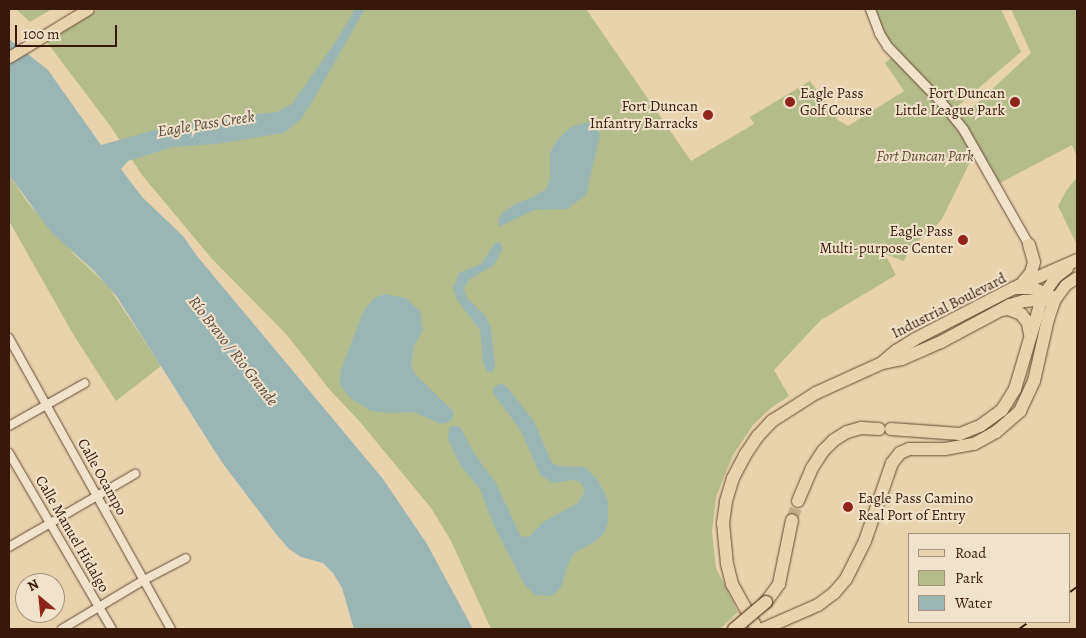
<!DOCTYPE html>
<html>
<head>
<meta charset="utf-8">
<style>
  body { margin:0 }
  #map { position:relative; width:1086px; height:638px; overflow:hidden; background:#e9d3af; font-family:Alegreya,serif }
  div>[style] { position:absolute }
  .green>* { inset:0; background:#b5bc8c }
  .water>* { inset:0; background:#9ab6b4 }
  .trunk-tunnel>* { height:12px; margin-top:-6px; transform-origin:0; background:repeating-linear-gradient(90deg,#c5ae8e 0 12px,transparent 0 18px) }
  .roads { filter:drop-shadow(0 0 1px #644732) drop-shadow(0 0 1px #644732) }
  .minor>* { height:8px; margin:-4px; padding:0 4px; transform-origin:4px; border-radius:4px; background:#f1e2cb }
  .tertiary>* { height:9px; margin:-4.5px; padding:0 4.5px; transform-origin:4.5px; border-radius:4.5px; background:#f1e2cb }
  .primary>* { height:11px; margin:-5.5px; padding:0 5.5px; transform-origin:5.5px; border-radius:5.5px; background:#e9d3af }
  .trunk>* { height:12px; margin:-6px; padding:0 6px; transform-origin:6px; border-radius:6px; background:#e9d3af }
  .rail>* { height:2px; margin-top:-1px; transform-origin:0; background:repeating-linear-gradient(90deg,#371809 0 9px,transparent 0 18px) }
  .bridges { filter:drop-shadow(0 0 1px #371809) drop-shadow(0 0 1px #371809) }
  .trunk-bridge>* { height:12px; margin:-6px; padding:0 6px; transform-origin:6px; border-radius:6px; background:#e9d3af }
  .dots>* { width:14px; height:14px; translate:-50% -50%; box-sizing:border-box; border:2px solid #f1e2cb; border-radius:50% }
  span { translate:-50% -50%; white-space:nowrap; text-align:center; line-height:1.15; -webkit-text-stroke:4px #f1e2cb; paint-order:stroke }
  .poi-label { font-size:15px; color:#371809 }
  .left { translate:0 -50%; text-align:left }
  .right { translate:-100% -50%; text-align:right }
  .park-label { font-size:15px; color:#5d4930; font-style:italic }
  .street-label { font-size:15px; color:#371809 }
  .water-label { font-size:16px; color:#55473c; font-style:italic }
  .frame { position:absolute; inset:0; border:10px solid #371809; pointer-events:none }
  .legend { position:absolute; left:908px; top:533px; width:162px; height:90px; box-sizing:border-box; background:#f1e2cb; border:1px solid #a7917d; margin:0; padding:6px 9px; list-style:none; font-size:15px; color:#371809 }
  .legend li { display:flex; align-items:center; gap:10px; height:25px }
  .legend b { width:25px; border:1px solid #a7917d }
  .north { position:absolute; left:15px; top:573px; width:50px; height:50px; box-sizing:border-box; background:#f1e2cb; border:1px solid #a7917d; border-radius:50%; rotate:332deg; font-size:14px; font-weight:700; line-height:20px; text-align:center; color:#371809 }
  .north::after { content:''; display:block; margin:auto; width:18px; height:22px; background:#8f2418; clip-path:polygon(50% 0,100% 100%,50% 72%,0 100%) }
  .scale { position:absolute; left:15px; top:25px; width:102px; height:22px; box-sizing:border-box; border:2px solid #371809; border-top:0; padding-left:6px; font-size:15px; line-height:18px; white-space:nowrap; color:#371809; -webkit-text-stroke:4px #f1e2cb; paint-order:stroke }
</style>
</head>
<body>
<div id="map">
  <div class="green">
    <i style="clip-path:polygon(16px 9px,52px 9px,30px 22px)"></i>
    <i style="clip-path:polygon(99px 9px,586px 9px,691px 161px,754px 124px,750px 117px,810px 81px,838px 120px,848px 126px,904px 91px,885px 63px,893px 57px,945px 111px,974px 154px,942px 219px,931px 232px,911px 245px,904px 261px,885px 254px,896px 275px,821px 320px,774px 370px,789px 396px,771px 408px,753px 425px,733px 455px,716px 497px,712px 532px,716px 568px,738px 612px,720px 629px,491px 629px,451px 541px,431px 508px,360px 422px,329px 389px,287px 335px,212px 259px,142px 175px,111px 127px,46px 41px)"></i>
    <i style="clip-path:polygon(875px 9px,1001px 9px,1021px 52px,953px 110px,885px 36px)"></i>
    <i style="clip-path:polygon(1011px 9px,1077px 9px,1077px 157px,1072px 145px,1000px 183px,961px 118px,1031px 53px)"></i>
    <i style="clip-path:polygon(9px 175px,28px 203px,75px 255px,108px 286px,161px 366px,116px 401px,73px 334px,9px 221px)"></i>
    <i style="clip-path:polygon(1077px 177px,1077px 245px,1058px 206px,1066px 191px)"></i>
  </div>
  <div class="water">
    <i style="clip-path:polygon(355px 9px,365px 9px,313px 100px,301px 119px,289px 129px,283px 133px,216px 144px,173px 147px,128px 161px,121px 169px,142px 197px,183px 236px,197px 256px,383px 479px,427px 544px,473px 629px,354px 629px,342px 588px,333px 573px,323px 563px,301px 557px,289px 549px,276px 534px,221px 461px,117px 297px,94px 271px,51px 232px,9px 175px,9px 39px,48px 70px,101px 145px,180px 123px,277px 112px,292px 104px,338px 38px)"></i>
    <i style="clip-path:polygon(589px 122px,596px 126px,600px 135px,586px 195px,567px 209px,534px 210px,499px 227px,498px 220px,502px 213px,515px 204px,533px 197px,546px 189px,550px 179px,550px 152px,558px 139px,571px 127px)"></i>
    <i style="clip-path:polygon(499px 242px,503px 248px,494px 265px,470px 279px,464px 288px,467px 298px,485px 315px,490px 325px,495px 362px,494px 369px,491px 373px,486px 370px,483px 362px,480px 330px,457px 300px,453px 288px,459px 273px,482px 263px,495px 243px)"></i>
    <i style="clip-path:polygon(385px 294px,406px 298px,420px 311px,423px 331px,414px 345px,411px 365px,416px 375px,453px 411px,453px 417px,449px 422px,441px 424px,413px 412px,390px 413px,371px 411px,350px 398px,340px 385px,341px 370px,363px 312px,374px 298px)"></i>
    <i style="clip-path:polygon(501px 383px,507px 387px,534px 421px,552px 463px,559px 466px,585px 467px,598px 480px,608px 501px,608px 523px,604px 533px,597px 540px,573px 554px,568px 564px,562px 585px,557px 592px,550px 596px,535px 595px,524px 584px,494px 526px,480px 489px,460px 465px,448px 439px,449px 428px,454px 425px,460px 427px,474px 453px,496px 483px,521px 537px,530px 536px,543px 522px,578px 503px,585px 491px,580px 482px,574px 480px,553px 483px,540px 475px,521px 431px,493px 393px,493px 388px)"></i>
  </div>
  <div class="trunk-tunnel">
    <i style="left:792px;top:520px;width:20px;rotate:-72deg"></i>
  </div>
  <div class="roads">
    <div class="minor">
      <i style="left:9px;top:338px;width:333px;rotate:60.9deg"></i>
      <i style="left:9px;top:426px;width:87px;rotate:-29.5deg"></i>
      <i style="left:9px;top:453px;width:204px;rotate:59.7deg"></i>
      <i style="left:9px;top:547px;width:146px;rotate:-30.1deg"></i>
      <i style="left:62px;top:629px;width:96px;rotate:-30.9deg"></i>
      <i style="left:144px;top:580px;width:47px;rotate:-27.6deg"></i>
    </div>
    <div class="tertiary">
      <i style="left:870px;top:9px;width:26px;rotate:69deg"></i>
      <i style="left:879px;top:33px;width:15px;rotate:58deg"></i>
      <i style="left:887px;top:46px;width:79px;rotate:46deg"></i>
      <i style="left:942px;top:103px;width:33px;rotate:51deg"></i>
      <i style="left:963px;top:129px;width:133px;rotate:60.4deg"></i>
    </div>
    <div class="primary">
      <i style="left:9px;top:57px;width:92px;rotate:-31.3deg"></i>
      <i style="left:1044px;top:293px;width:19px;rotate:-55deg"></i>
      <i style="left:1055px;top:277px;width:15px;rotate:-37deg"></i>
      <i style="left:1055px;top:299px;width:17px;rotate:-54deg"></i>
      <i style="left:1065px;top:285px;width:14px;rotate:-34deg"></i>
    </div>
    <div class="trunk">
      <i style="left:1024px;top:281px;width:11px;rotate:-49deg"></i>
      <i style="left:1031px;top:273px;width:11px;rotate:-75deg"></i>
      <i style="left:1034px;top:262px;width:18px;rotate:-106deg"></i>
      <i style="left:1018px;top:286px;width:64px;rotate:-23.8deg"></i>
      <i style="left:1001px;top:310px;width:7px;rotate:-8deg"></i>
      <i style="left:1008px;top:309px;width:14px;rotate:21deg"></i>
      <i style="left:1021px;top:314px;width:11px;rotate:52deg"></i>
      <i style="left:1028px;top:323px;width:11px;rotate:80deg"></i>
      <i style="left:884px;top:361px;width:16px;rotate:-40deg"></i>
      <i style="left:896px;top:351px;width:22px;rotate:-32deg"></i>
      <i style="left:915px;top:339px;width:111px;rotate:-27.3deg"></i>
      <i style="left:1014px;top:288px;width:19px"></i>
      <i style="left:1033px;top:288px;width:21px;rotate:25deg"></i>
      <i style="left:891px;top:429px;width:69px;rotate:4.1deg"></i>
      <i style="left:960px;top:434px;width:22px;rotate:-22deg"></i>
      <i style="left:980px;top:426px;width:27px;rotate:-36deg"></i>
      <i style="left:1002px;top:410px;width:25px;rotate:-58deg"></i>
      <i style="left:1015px;top:389px;width:98px;rotate:-73.4deg"></i>
      <i style="left:798px;top:501px;width:36px;rotate:-67deg"></i>
      <i style="left:812px;top:468px;width:20px;rotate:-57deg"></i>
      <i style="left:823px;top:451px;width:16px;rotate:-45deg"></i>
      <i style="left:834px;top:440px;width:15px;rotate:-32deg"></i>
      <i style="left:847px;top:432px;width:15px;rotate:-16deg"></i>
      <i style="left:861px;top:428px;width:18px;rotate:3deg"></i>
      <i style="left:766px;top:602px;width:22px;rotate:-54deg"></i>
      <i style="left:779px;top:584px;width:65px;rotate:-78.5deg"></i>
      <i style="left:757px;top:629px;width:51px;rotate:-119.1deg"></i>
      <i style="left:732px;top:584px;width:21px;rotate:-104deg"></i>
      <i style="left:727px;top:564px;width:41px;rotate:-95.6deg"></i>
      <i style="left:723px;top:523px;width:22px;rotate:-82deg"></i>
      <i style="left:726px;top:501px;width:24px;rotate:-73deg"></i>
      <i style="left:733px;top:478px;width:26px;rotate:-62deg"></i>
      <i style="left:745px;top:455px;width:23px;rotate:-56deg"></i>
      <i style="left:758px;top:436px;width:21px;rotate:-47deg"></i>
      <i style="left:772px;top:421px;width:52px;rotate:-32.5deg"></i>
      <i style="left:816px;top:393px;width:72px;rotate:-24.4deg"></i>
      <i style="left:882px;top:363px;width:20px;rotate:-11deg"></i>
      <i style="left:902px;top:359px;width:43px;rotate:-23.6deg"></i>
      <i style="left:941px;top:342px;width:78px;rotate:-28.2deg"></i>
      <i style="left:1010px;top:305px;width:15px;rotate:-16deg"></i>
      <i style="left:1024px;top:301px;width:31px;rotate:-4deg"></i>
      <i style="left:763px;top:629px;width:60px;rotate:-23.6deg"></i>
      <i style="left:818px;top:605px;width:20px;rotate:-37deg"></i>
      <i style="left:834px;top:593px;width:18px;rotate:-49deg"></i>
      <i style="left:846px;top:579px;width:42px;rotate:-63.4deg"></i>
      <i style="left:865px;top:541px;width:83px;rotate:-70.9deg"></i>
      <i style="left:892px;top:463px;width:13px;rotate:-51deg"></i>
      <i style="left:900px;top:453px;width:10px;rotate:-24deg"></i>
      <i style="left:909px;top:449px;width:36px"></i>
      <i style="left:945px;top:449px;width:29px;rotate:-10deg"></i>
      <i style="left:974px;top:444px;width:25px;rotate:-29deg"></i>
      <i style="left:996px;top:432px;width:32px;rotate:-41deg"></i>
      <i style="left:1020px;top:411px;width:33px;rotate:-65deg"></i>
      <i style="left:1034px;top:381px;width:64px;rotate:-77.3deg"></i>
      <i style="left:1048px;top:319px;width:21px;rotate:-71deg"></i>
    </div>
  </div>
  <div class="rail">
    <i style="left:1070px;top:592px;width:9px;rotate:-36deg"></i>
    <i style="left:1019px;top:629px;width:12px;rotate:-35deg"></i>
  </div>
  <div class="bridges">
    <div class="trunk-bridge">
      <i style="left:734px;top:629px;width:42px;rotate:-40.2deg"></i>
    </div>
  </div>
  <div class="dots">
    <i style="left:790px;top:102px;background:#8f2418"></i>
    <i style="left:1015px;top:102px;background:#8f2418"></i>
    <i style="left:708px;top:115px;background:#8f2418"></i>
    <i style="left:963px;top:240px;background:#8f2418"></i>
    <i style="left:848px;top:507px;background:#8f2418"></i>
  </div>
  <div class="poi-label">
    <span class="left" style="left:800px;top:102px">Eagle Pass<br>Golf Course</span>
    <span class="right" style="left:1005px;top:102px">Fort Duncan<br>Little League Park</span>
    <span class="right" style="left:698px;top:115px">Fort Duncan<br>Infantry Barracks</span>
    <span class="right" style="left:953px;top:240px">Eagle Pass<br>Multi-purpose Center</span>
    <span class="left" style="left:858px;top:507px">Eagle Pass Camino<br>Real Port of Entry</span>
  </div>
  <div class="park-label">
    <span style="left:925px;top:157px">Fort Duncan Park</span>
  </div>
  <div class="street-label">
    <span style="left:949px;top:306px;rotate:-27deg">Industrial Boulevard</span>
    <span style="left:102px;top:477px;rotate:61deg">Calle Ocampo</span>
    <span style="left:72px;top:534px;rotate:60deg">Calle Manuel Hidalgo</span>
  </div>
  <div class="water-label">
    <span style="left:206px;top:124px;rotate:-9deg">Eagle Pass Creek</span>
    <span style="left:233px;top:351px;rotate:52deg">Río Bravo / Rio Grande</span>
  </div>
  <div class="frame"></div>
  <ul class="legend">
  <li><b style="height:6px;background:#e9d3af"></b>Road</li>
  <li><b style="height:14px;background:#b5bc8c"></b>Park</li>
  <li><b style="height:14px;background:#9ab6b4"></b>Water</li>
  </ul>
  <div class="north">N</div>
  <div class="scale">100 m</div>
</div>
</body>
</html>
